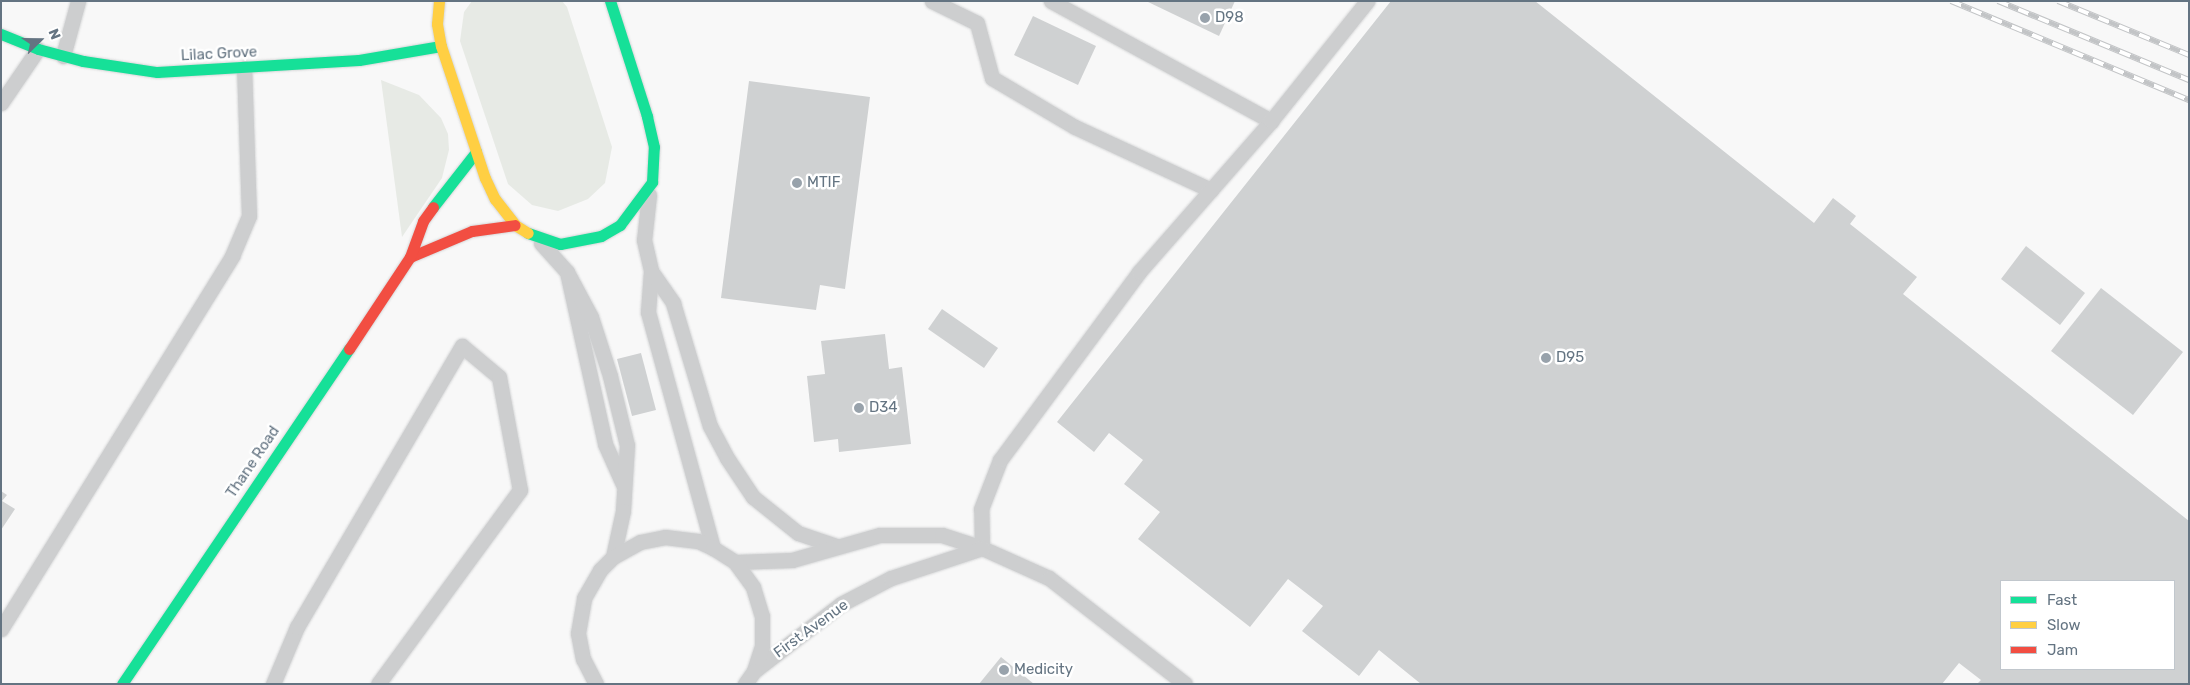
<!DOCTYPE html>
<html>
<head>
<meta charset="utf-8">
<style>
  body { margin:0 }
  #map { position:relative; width:2190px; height:685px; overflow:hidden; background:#f8f8f8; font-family:Rubik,sans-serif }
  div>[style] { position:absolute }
  .green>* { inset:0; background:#e7eae5 }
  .building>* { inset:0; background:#cfd1d2 }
  .roads { filter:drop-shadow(0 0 1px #d5d6d7) drop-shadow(0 0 1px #d5d6d7) }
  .lane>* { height:15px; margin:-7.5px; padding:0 7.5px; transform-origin:7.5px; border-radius:7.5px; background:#cdcecf }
  .fast>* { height:11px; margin:-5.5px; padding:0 5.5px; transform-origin:5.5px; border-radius:5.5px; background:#16e098 }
  .slow>* { height:11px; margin:-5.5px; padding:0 5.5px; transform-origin:5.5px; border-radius:5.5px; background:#ffcf43 }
  .jam>* { height:11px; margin:-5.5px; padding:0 5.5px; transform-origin:5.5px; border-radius:5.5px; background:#f24e42 }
  .rail>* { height:5.5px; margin-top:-2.75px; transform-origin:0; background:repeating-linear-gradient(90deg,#fff 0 11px,#c2c4c6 0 22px); box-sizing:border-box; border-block:1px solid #c2c4c6 }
  .dots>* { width:14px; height:14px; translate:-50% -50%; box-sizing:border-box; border:2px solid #fff; border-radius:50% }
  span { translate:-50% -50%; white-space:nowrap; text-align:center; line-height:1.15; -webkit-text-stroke:5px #fff; paint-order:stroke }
  .poi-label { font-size:15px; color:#647482 }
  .left { translate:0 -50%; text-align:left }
  .street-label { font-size:15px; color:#647482 }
  .frame { position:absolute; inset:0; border:2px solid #647482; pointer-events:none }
  .legend { position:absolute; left:2000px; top:580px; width:175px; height:90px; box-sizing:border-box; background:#fff; border:1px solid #c1c7cd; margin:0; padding:6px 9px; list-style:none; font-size:15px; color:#647482 }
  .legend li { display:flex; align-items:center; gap:10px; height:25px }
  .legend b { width:25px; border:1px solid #c1c7cd }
  .north { position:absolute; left:15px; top:15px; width:50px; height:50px; -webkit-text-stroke:4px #fff; paint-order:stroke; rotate:68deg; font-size:14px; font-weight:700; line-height:20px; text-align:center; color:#647482 }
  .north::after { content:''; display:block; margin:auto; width:18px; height:22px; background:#647482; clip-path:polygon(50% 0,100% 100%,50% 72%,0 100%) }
</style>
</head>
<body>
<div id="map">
  <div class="green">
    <i style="clip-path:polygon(472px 1px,562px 1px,567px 7px,612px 147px,605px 183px,588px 199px,558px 211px,532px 205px,508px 184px,460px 41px,464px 12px)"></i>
    <i style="clip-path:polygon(381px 80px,419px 95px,441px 118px,448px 134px,449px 150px,442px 178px,402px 237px)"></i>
  </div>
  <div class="building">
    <i style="clip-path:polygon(1146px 1px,1235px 1px,1219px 36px)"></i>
    <i style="clip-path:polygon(evenodd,1391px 1px,1535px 1px,1814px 223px,1833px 198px,1856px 216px,1850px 224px,1917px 277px,1903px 294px,2189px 521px,2189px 684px,1977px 684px,1981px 680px,1959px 663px,1942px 684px,1421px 684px,1379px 650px,1359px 676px,1302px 631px,1323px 606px,1288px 579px,1250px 627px,1138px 539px,1160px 512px,1124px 484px,1143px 460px,1109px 433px,1094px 452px,1057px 422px,1391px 1px,2001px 581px,2174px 581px,2174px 669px,2001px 669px,2001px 581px)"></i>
    <i style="clip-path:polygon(1033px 16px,1096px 46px,1078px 85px,1014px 55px)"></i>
    <i style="clip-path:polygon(749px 81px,870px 97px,845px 289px,820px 285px,816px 310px,721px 298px)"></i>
    <i style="clip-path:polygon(2026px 246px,2085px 293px,2060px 325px,2001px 279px)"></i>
    <i style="clip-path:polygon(2101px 288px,2183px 352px,2133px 415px,2051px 351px)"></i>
    <i style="clip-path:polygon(942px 309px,998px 348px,984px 368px,928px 329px)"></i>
    <i style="clip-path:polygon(885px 334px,889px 369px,902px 367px,911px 444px,839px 452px,838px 439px,814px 442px,807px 376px,825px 374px,821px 341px)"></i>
    <i style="clip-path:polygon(641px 353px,656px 410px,632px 416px,617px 359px)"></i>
    <i style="clip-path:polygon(1px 491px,7px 495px,2px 501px,15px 509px,1px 530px)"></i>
    <i style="clip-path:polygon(1001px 657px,1034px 684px,979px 684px)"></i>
  </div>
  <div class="roads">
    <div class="lane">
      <i style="left:932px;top:1px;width:50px;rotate:26.1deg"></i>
      <i style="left:977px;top:23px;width:57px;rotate:74.7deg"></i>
      <i style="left:992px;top:78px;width:96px;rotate:30.6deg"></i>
      <i style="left:1075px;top:127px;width:150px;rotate:24.9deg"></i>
      <i style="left:1051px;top:1px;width:251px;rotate:28.6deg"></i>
      <i style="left:63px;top:56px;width:57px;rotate:-74.7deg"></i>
      <i style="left:1px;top:103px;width:65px;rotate:-55.6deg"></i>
      <i style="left:649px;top:195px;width:45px;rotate:96.3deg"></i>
      <i style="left:644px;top:240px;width:32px;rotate:77deg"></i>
      <i style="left:651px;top:271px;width:41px;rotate:94.2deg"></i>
      <i style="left:648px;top:312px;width:245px;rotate:74.6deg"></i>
      <i style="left:541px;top:243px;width:39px;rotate:48deg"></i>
      <i style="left:567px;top:272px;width:176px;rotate:77.5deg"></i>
      <i style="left:605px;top:444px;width:44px;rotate:65.8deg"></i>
      <i style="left:651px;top:271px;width:39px;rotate:55deg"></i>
      <i style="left:673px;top:303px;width:128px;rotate:73.3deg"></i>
      <i style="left:710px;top:426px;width:36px;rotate:62deg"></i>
      <i style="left:727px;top:458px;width:47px;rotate:56.3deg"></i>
      <i style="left:753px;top:497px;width:58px;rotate:38.7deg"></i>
      <i style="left:798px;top:533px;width:40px;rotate:18.9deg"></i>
      <i style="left:567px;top:272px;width:51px;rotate:61.9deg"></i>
      <i style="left:591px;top:317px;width:62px;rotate:72.1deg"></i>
      <i style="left:610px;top:376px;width:71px;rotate:76.2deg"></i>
      <i style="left:627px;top:445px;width:66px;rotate:93.5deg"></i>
      <i style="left:623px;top:511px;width:47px;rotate:102.3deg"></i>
      <i style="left:982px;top:548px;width:39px;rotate:-91deg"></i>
      <i style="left:981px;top:509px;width:53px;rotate:-68.8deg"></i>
      <i style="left:1000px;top:460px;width:234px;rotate:-53.5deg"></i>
      <i style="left:1139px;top:272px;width:201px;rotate:-48.8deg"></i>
      <i style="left:1271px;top:121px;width:154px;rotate:-51.3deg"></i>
      <i style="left:735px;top:562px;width:57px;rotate:-2deg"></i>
      <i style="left:792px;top:560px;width:91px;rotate:-15.9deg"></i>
      <i style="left:880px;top:535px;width:62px"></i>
      <i style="left:942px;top:535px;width:42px;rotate:18deg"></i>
      <i style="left:982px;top:548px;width:73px;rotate:24.1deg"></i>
      <i style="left:1049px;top:578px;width:172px;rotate:37.9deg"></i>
      <i style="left:1px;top:629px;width:439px;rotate:-58.2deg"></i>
      <i style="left:232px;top:256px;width:43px;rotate:-67deg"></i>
      <i style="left:249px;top:216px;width:148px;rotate:-91.9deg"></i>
      <i style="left:754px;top:671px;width:110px;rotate:-37.6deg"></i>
      <i style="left:841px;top:604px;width:56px;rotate:-27.5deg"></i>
      <i style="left:891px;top:578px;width:96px;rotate:-18.2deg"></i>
      <i style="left:273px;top:684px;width:62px;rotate:-67.2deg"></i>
      <i style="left:297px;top:627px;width:326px;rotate:-59.6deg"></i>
      <i style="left:462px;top:346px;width:48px;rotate:40deg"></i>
      <i style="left:499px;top:377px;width:115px;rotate:79.5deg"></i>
      <i style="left:520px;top:490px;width:240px;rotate:126.2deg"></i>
      <i style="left:596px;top:684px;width:28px;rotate:-117deg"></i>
      <i style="left:583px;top:659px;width:26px;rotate:-101deg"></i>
      <i style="left:578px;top:633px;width:36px;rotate:-80deg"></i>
      <i style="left:584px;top:598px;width:32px;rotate:-60deg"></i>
      <i style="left:600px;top:570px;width:18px;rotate:-45deg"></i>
      <i style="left:613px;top:557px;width:31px;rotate:-29deg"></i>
      <i style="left:640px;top:542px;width:25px;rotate:-11deg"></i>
      <i style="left:665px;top:537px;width:33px;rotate:7deg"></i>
      <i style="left:698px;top:541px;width:17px;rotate:25deg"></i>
      <i style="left:713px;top:548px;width:26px;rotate:32deg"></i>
      <i style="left:735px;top:562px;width:31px;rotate:54deg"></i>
      <i style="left:753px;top:587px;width:30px;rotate:73deg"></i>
      <i style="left:762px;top:616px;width:30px;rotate:90deg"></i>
      <i style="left:762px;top:646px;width:26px;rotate:108deg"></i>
      <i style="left:754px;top:671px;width:16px;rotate:125deg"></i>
    </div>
    <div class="fast">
      <i style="left:1px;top:34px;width:40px;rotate:22deg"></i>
      <i style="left:38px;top:49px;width:47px;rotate:14.9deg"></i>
      <i style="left:83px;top:61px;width:75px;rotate:8.5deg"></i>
      <i style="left:157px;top:72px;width:202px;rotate:-3.4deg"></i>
      <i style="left:359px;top:60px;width:83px;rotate:-9.7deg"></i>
      <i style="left:433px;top:207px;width:70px;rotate:-52deg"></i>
      <i style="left:528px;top:233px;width:34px;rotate:19deg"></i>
      <i style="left:560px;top:244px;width:42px;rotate:-11deg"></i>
      <i style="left:601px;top:236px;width:22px;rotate:-30deg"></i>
      <i style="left:620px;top:225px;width:54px;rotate:-53.3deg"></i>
      <i style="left:652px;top:182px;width:35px;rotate:-87deg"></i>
      <i style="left:654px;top:147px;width:32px;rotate:-103deg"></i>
      <i style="left:647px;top:116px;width:121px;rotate:-107.8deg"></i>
      <i style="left:122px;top:684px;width:405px;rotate:-55.9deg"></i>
    </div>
    <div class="slow">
      <i style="left:439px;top:1px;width:23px;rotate:95deg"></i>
      <i style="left:437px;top:24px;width:22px;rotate:80deg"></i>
      <i style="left:441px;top:46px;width:139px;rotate:71.6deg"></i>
      <i style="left:485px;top:178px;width:23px;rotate:65deg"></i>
      <i style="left:495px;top:199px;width:33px;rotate:52deg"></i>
      <i style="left:515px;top:225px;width:15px;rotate:32deg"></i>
    </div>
    <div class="jam">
      <i style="left:410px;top:257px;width:67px;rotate:-22.8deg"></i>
      <i style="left:472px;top:231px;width:43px;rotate:-7.9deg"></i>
      <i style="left:349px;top:349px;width:110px;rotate:-56.5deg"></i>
      <i style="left:410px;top:257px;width:38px;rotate:-70deg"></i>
      <i style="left:423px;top:221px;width:17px;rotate:-54deg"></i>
    </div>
  </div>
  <div class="rail">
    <i style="left:1951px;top:1px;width:258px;rotate:22.6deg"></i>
    <i style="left:1998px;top:1px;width:207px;rotate:22.5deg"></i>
    <i style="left:2058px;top:1px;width:142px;rotate:22.4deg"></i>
  </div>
  <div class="dots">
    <i style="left:1205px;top:18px;background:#98a2ab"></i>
    <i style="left:797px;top:183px;background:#98a2ab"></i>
    <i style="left:1546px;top:358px;background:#98a2ab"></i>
    <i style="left:859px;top:408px;background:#98a2ab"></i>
    <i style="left:1004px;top:670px;background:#98a2ab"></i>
  </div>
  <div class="poi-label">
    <span class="left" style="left:1215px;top:18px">D98</span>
    <span class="left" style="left:807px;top:183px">MTIF</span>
    <span class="left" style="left:1556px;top:358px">D95</span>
    <span class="left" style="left:869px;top:408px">D34</span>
    <span class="left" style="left:1014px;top:670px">Medicity</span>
  </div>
  <div class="street-label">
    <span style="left:219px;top:54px;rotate:-3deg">Lilac Grove</span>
    <span style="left:253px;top:462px;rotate:-56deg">Thane Road</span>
    <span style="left:811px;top:629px;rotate:-36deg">First Avenue</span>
  </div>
  <div class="frame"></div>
  <ul class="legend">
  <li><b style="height:6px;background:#16e098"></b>Fast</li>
  <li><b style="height:6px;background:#ffcf43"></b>Slow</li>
  <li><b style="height:6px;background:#f24e42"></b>Jam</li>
  </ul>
  <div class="north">N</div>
</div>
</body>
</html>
